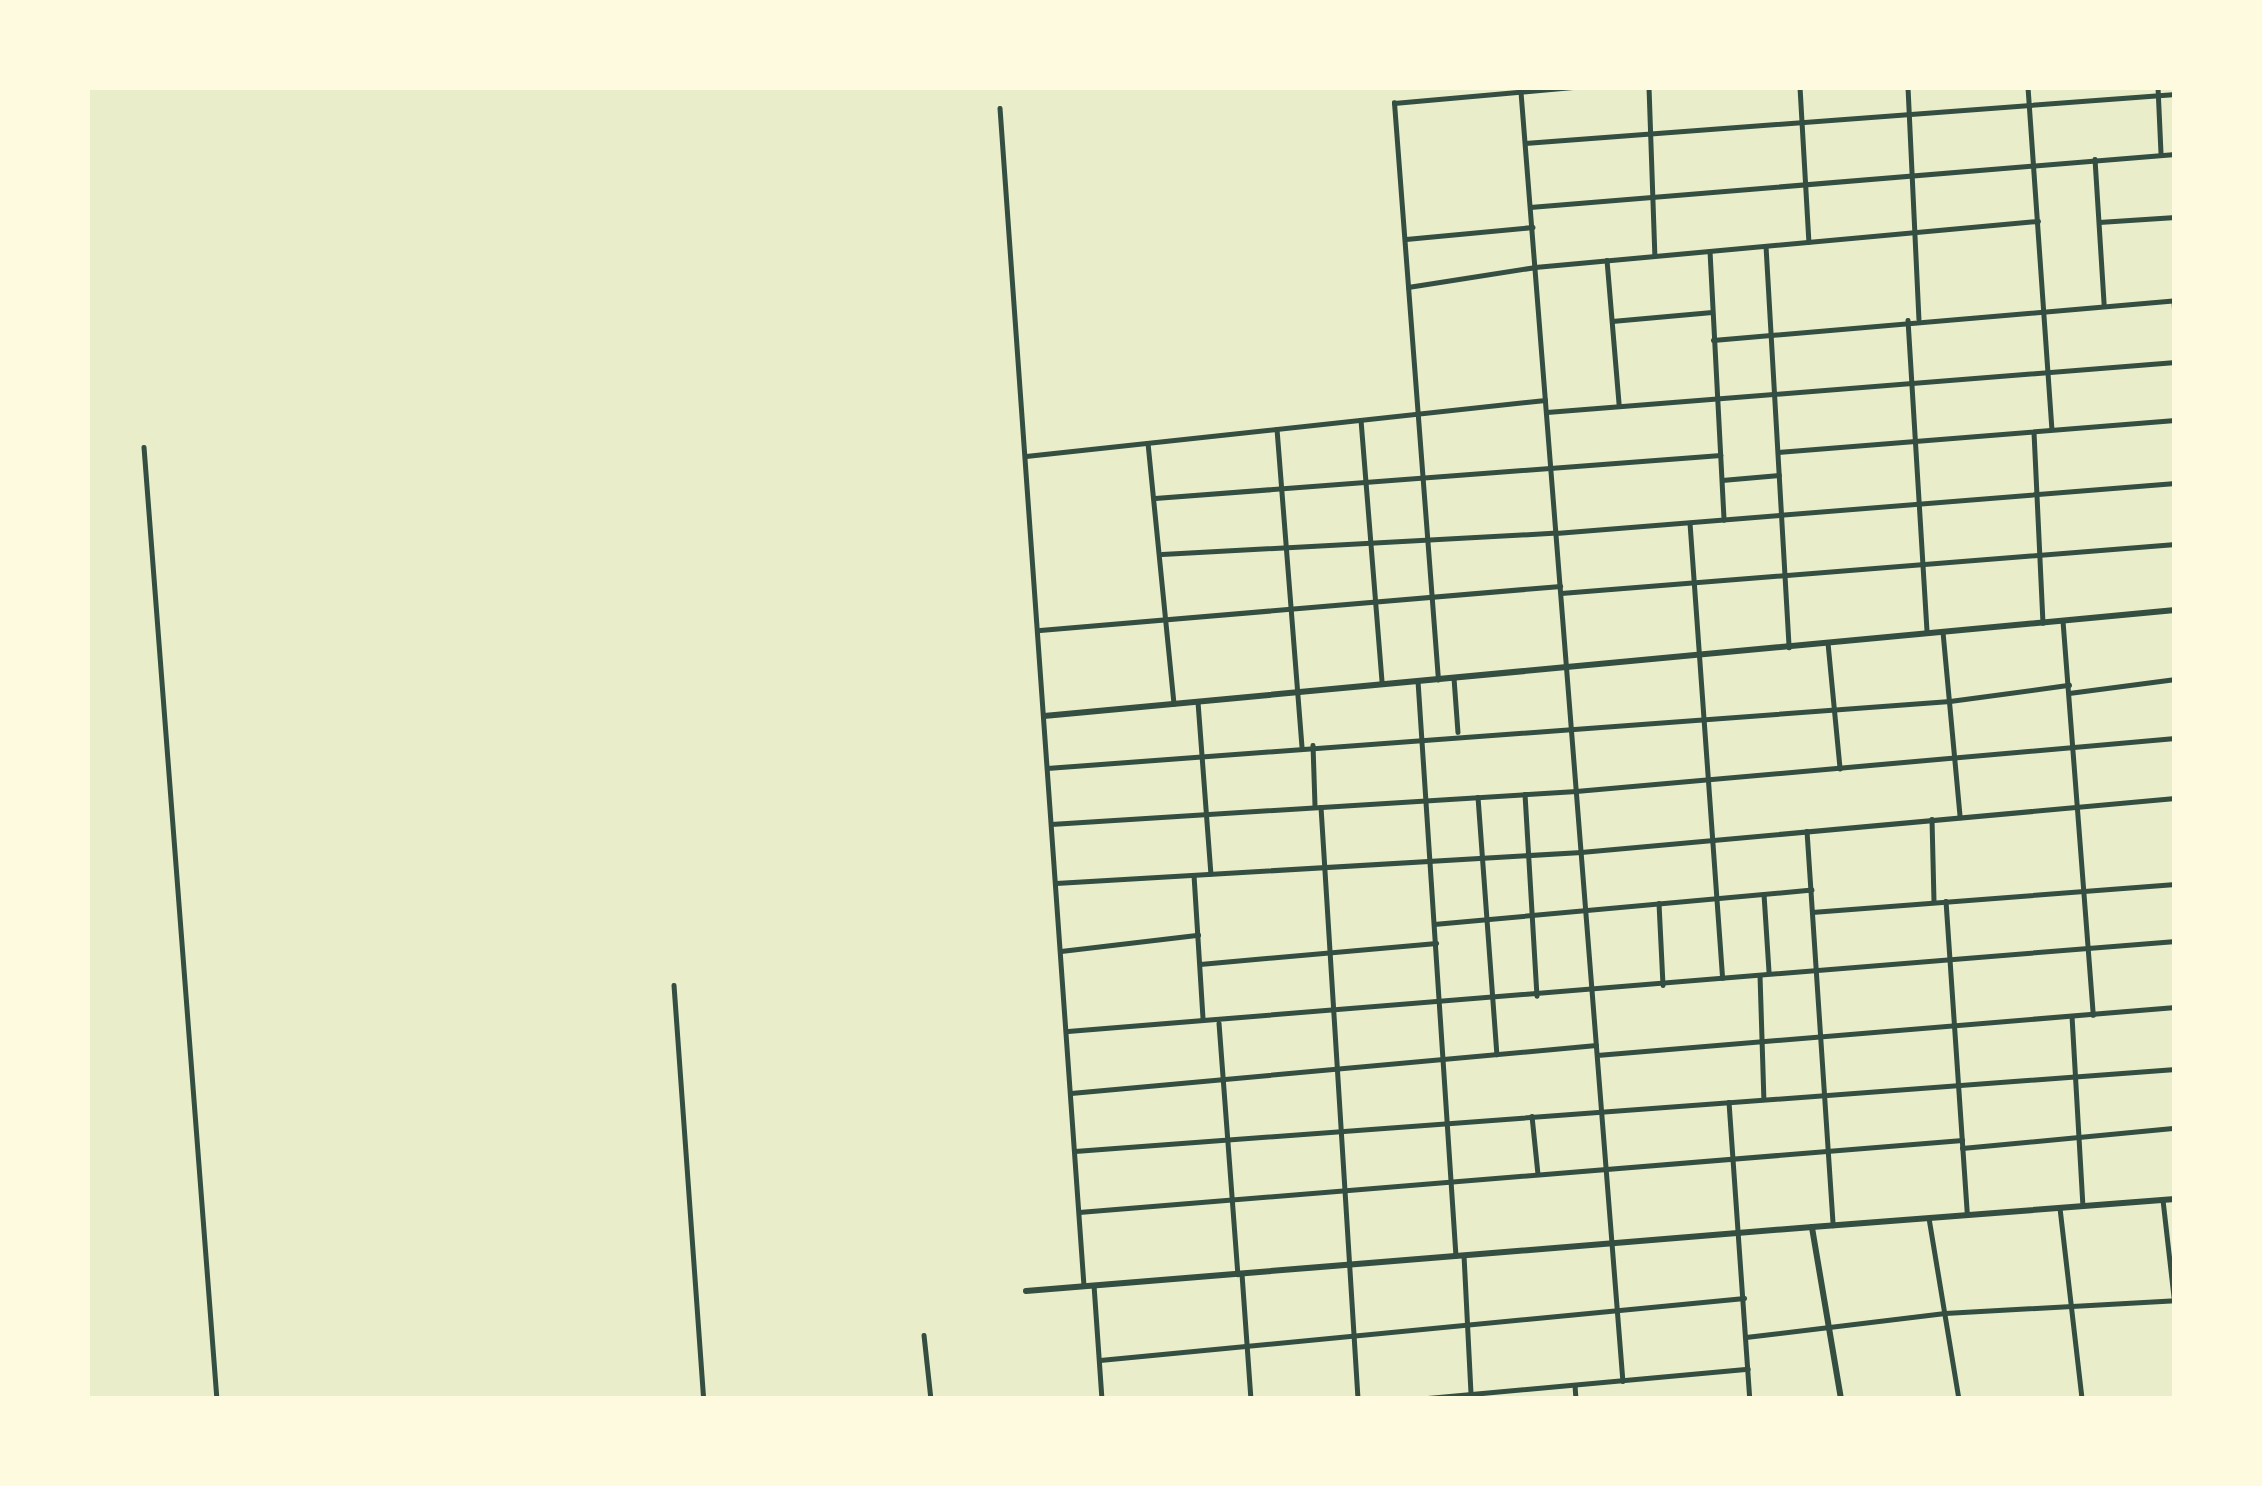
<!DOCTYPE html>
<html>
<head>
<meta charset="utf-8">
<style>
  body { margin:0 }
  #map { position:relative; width:2262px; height:1486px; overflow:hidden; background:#e9edc9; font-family:"IBM Plex Sans",sans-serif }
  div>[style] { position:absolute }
  .minor>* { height:4.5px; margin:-2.25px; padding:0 2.25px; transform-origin:2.25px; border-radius:2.25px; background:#344e41 }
  .tertiary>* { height:6px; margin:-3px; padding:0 3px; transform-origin:3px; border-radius:3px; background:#344e41 }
  .secondary>* { height:6px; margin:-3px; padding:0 3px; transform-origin:3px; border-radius:3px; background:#344e41 }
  span { translate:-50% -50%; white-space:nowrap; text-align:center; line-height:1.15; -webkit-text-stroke:9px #fefae0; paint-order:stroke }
  .frame { position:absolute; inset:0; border:90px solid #fefae0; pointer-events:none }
</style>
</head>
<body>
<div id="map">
  <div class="minor">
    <i style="left:1649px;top:87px;width:168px;rotate:88deg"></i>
    <i style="left:1800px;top:87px;width:155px;rotate:86.7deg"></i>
    <i style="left:1908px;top:87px;width:232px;rotate:87.3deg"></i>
    <i style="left:2028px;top:87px;width:342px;rotate:86deg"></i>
    <i style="left:2158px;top:87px;width:66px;rotate:87.4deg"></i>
    <i style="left:1521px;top:92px;width:1293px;rotate:85.48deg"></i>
    <i style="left:1000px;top:108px;width:1181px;rotate:85.92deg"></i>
    <i style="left:1525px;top:143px;width:652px;rotate:-4.31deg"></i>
    <i style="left:2095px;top:159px;width:145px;rotate:86.4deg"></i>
    <i style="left:1530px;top:207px;width:647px;rotate:-4.7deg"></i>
    <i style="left:2099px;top:222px;width:76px;rotate:-3.8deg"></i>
    <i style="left:1406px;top:239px;width:127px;rotate:-5.4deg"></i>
    <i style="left:1766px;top:246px;width:402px;rotate:86.7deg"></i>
    <i style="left:1710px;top:251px;width:269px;rotate:87deg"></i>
    <i style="left:1607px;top:260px;width:144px;rotate:85.2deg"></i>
    <i style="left:1408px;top:287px;width:129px;rotate:-8.9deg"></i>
    <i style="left:1535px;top:267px;width:505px;rotate:-5.23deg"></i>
    <i style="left:2174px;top:300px;width:17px;rotate:87deg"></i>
    <i style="left:1908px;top:320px;width:312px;rotate:86.5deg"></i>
    <i style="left:1612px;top:321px;width:100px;rotate:-5.1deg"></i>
    <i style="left:1713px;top:340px;width:464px;rotate:-4.9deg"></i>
    <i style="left:1547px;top:412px;width:630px;rotate:-4.55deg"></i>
    <i style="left:1361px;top:420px;width:264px;rotate:85.4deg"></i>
    <i style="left:1277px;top:429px;width:318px;rotate:85.5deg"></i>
    <i style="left:2034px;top:432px;width:191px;rotate:87.3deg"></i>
    <i style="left:1148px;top:443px;width:262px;rotate:84.3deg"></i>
    <i style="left:144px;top:447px;width:955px;rotate:85.62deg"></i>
    <i style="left:1778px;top:452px;width:398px;rotate:-4.6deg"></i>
    <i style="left:1026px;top:456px;width:522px;rotate:-6.16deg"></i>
    <i style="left:1722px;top:480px;width:57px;rotate:-5deg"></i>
    <i style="left:1155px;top:498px;width:567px;rotate:-4.35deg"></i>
    <i style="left:1690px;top:523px;width:456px;rotate:85.9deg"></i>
    <i style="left:1162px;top:554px;width:395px;rotate:-3.1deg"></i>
    <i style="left:1556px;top:533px;width:621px;rotate:-4.62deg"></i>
    <i style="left:1561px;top:593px;width:616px;rotate:-4.56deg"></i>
    <i style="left:2063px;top:621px;width:395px;rotate:85.6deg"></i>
    <i style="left:1040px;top:630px;width:522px;rotate:-4.84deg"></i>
    <i style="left:1943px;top:632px;width:186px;rotate:84.7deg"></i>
    <i style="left:1828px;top:643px;width:126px;rotate:84.5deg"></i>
    <i style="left:1454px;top:678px;width:54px;rotate:85.8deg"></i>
    <i style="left:1438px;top:680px;width:579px;rotate:-94.36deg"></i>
    <i style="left:1394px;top:103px;width:182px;rotate:-5.1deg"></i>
    <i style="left:1418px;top:681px;width:576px;rotate:86.22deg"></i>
    <i style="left:2069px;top:693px;width:107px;rotate:-7.5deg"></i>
    <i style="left:1198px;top:702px;width:172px;rotate:85.7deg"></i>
    <i style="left:1313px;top:745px;width:61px;rotate:88.1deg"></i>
    <i style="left:1047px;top:768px;width:905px;rotate:-4.24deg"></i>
    <i style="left:1950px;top:701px;width:120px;rotate:-7.7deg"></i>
    <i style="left:1525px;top:794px;width:202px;rotate:86.6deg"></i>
    <i style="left:1478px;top:797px;width:258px;rotate:85.8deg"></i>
    <i style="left:1321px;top:807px;width:593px;rotate:86.42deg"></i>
    <i style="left:1932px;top:819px;width:83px;rotate:88.6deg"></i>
    <i style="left:1051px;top:824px;width:526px;rotate:-3.6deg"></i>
    <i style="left:1576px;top:791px;width:601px;rotate:-5.06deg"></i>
    <i style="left:1807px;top:831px;width:395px;rotate:86.2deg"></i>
    <i style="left:1194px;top:875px;width:144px;rotate:86.4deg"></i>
    <i style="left:1056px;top:883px;width:526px;rotate:-3.38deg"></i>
    <i style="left:1581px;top:852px;width:596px;rotate:-5.19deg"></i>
    <i style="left:1764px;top:894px;width:78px;rotate:86.3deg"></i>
    <i style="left:1946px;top:901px;width:313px;rotate:86.1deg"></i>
    <i style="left:1659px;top:903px;width:82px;rotate:87.2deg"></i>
    <i style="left:1812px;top:912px;width:364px;rotate:-4.4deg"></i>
    <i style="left:1434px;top:924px;width:379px;rotate:-5.2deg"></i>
    <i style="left:1061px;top:951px;width:138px;rotate:-6.7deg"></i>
    <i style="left:1200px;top:964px;width:237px;rotate:-5.1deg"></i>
    <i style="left:1760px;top:975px;width:124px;rotate:88.2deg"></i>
    <i style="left:674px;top:985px;width:415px;rotate:85.9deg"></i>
    <i style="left:2072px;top:1016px;width:190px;rotate:86.7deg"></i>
    <i style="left:1219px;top:1023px;width:252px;rotate:85.7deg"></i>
    <i style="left:1068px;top:1031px;width:1111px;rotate:-4.65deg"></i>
    <i style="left:1597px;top:1055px;width:580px;rotate:-4.75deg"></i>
    <i style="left:1071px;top:1093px;width:527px;rotate:-5.22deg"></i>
    <i style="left:1729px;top:1102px;width:298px;rotate:86deg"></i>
    <i style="left:1532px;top:1116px;width:58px;rotate:84.1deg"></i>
    <i style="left:1962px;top:1148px;width:214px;rotate:-5.4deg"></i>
    <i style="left:1075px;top:1151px;width:1103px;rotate:-4.26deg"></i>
    <i style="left:2163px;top:1200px;width:106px;rotate:83.5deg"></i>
    <i style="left:2060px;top:1208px;width:192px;rotate:83.4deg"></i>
    <i style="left:1079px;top:1212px;width:886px;rotate:-4.66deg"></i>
    <i style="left:1929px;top:1218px;width:183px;rotate:80.6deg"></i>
    <i style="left:1464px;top:1255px;width:138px;rotate:87.1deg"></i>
    <i style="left:1242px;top:1274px;width:125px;rotate:85.9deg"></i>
    <i style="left:1094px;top:1285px;width:114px;rotate:86deg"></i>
    <i style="left:924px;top:1335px;width:64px;rotate:83.8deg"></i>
    <i style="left:1746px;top:1337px;width:200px;rotate:-6.9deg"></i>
    <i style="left:1945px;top:1313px;width:230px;rotate:-3.2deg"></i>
    <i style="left:1100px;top:1360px;width:647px;rotate:-5.5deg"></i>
    <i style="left:1575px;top:1385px;width:14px;rotate:86deg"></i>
    <i style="left:1417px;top:1399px;width:332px;rotate:-5.2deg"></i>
  </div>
  <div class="tertiary">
    <i style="left:1044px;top:716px;width:1136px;rotate:-5.35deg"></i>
    <i style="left:1026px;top:1291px;width:789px;rotate:-4.66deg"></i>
  </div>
  <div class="secondary">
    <i style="left:1841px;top:1399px;width:174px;rotate:-99.6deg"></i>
    <i style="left:1812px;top:1227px;width:364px;rotate:-4.4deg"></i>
  </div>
  <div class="frame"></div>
</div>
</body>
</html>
